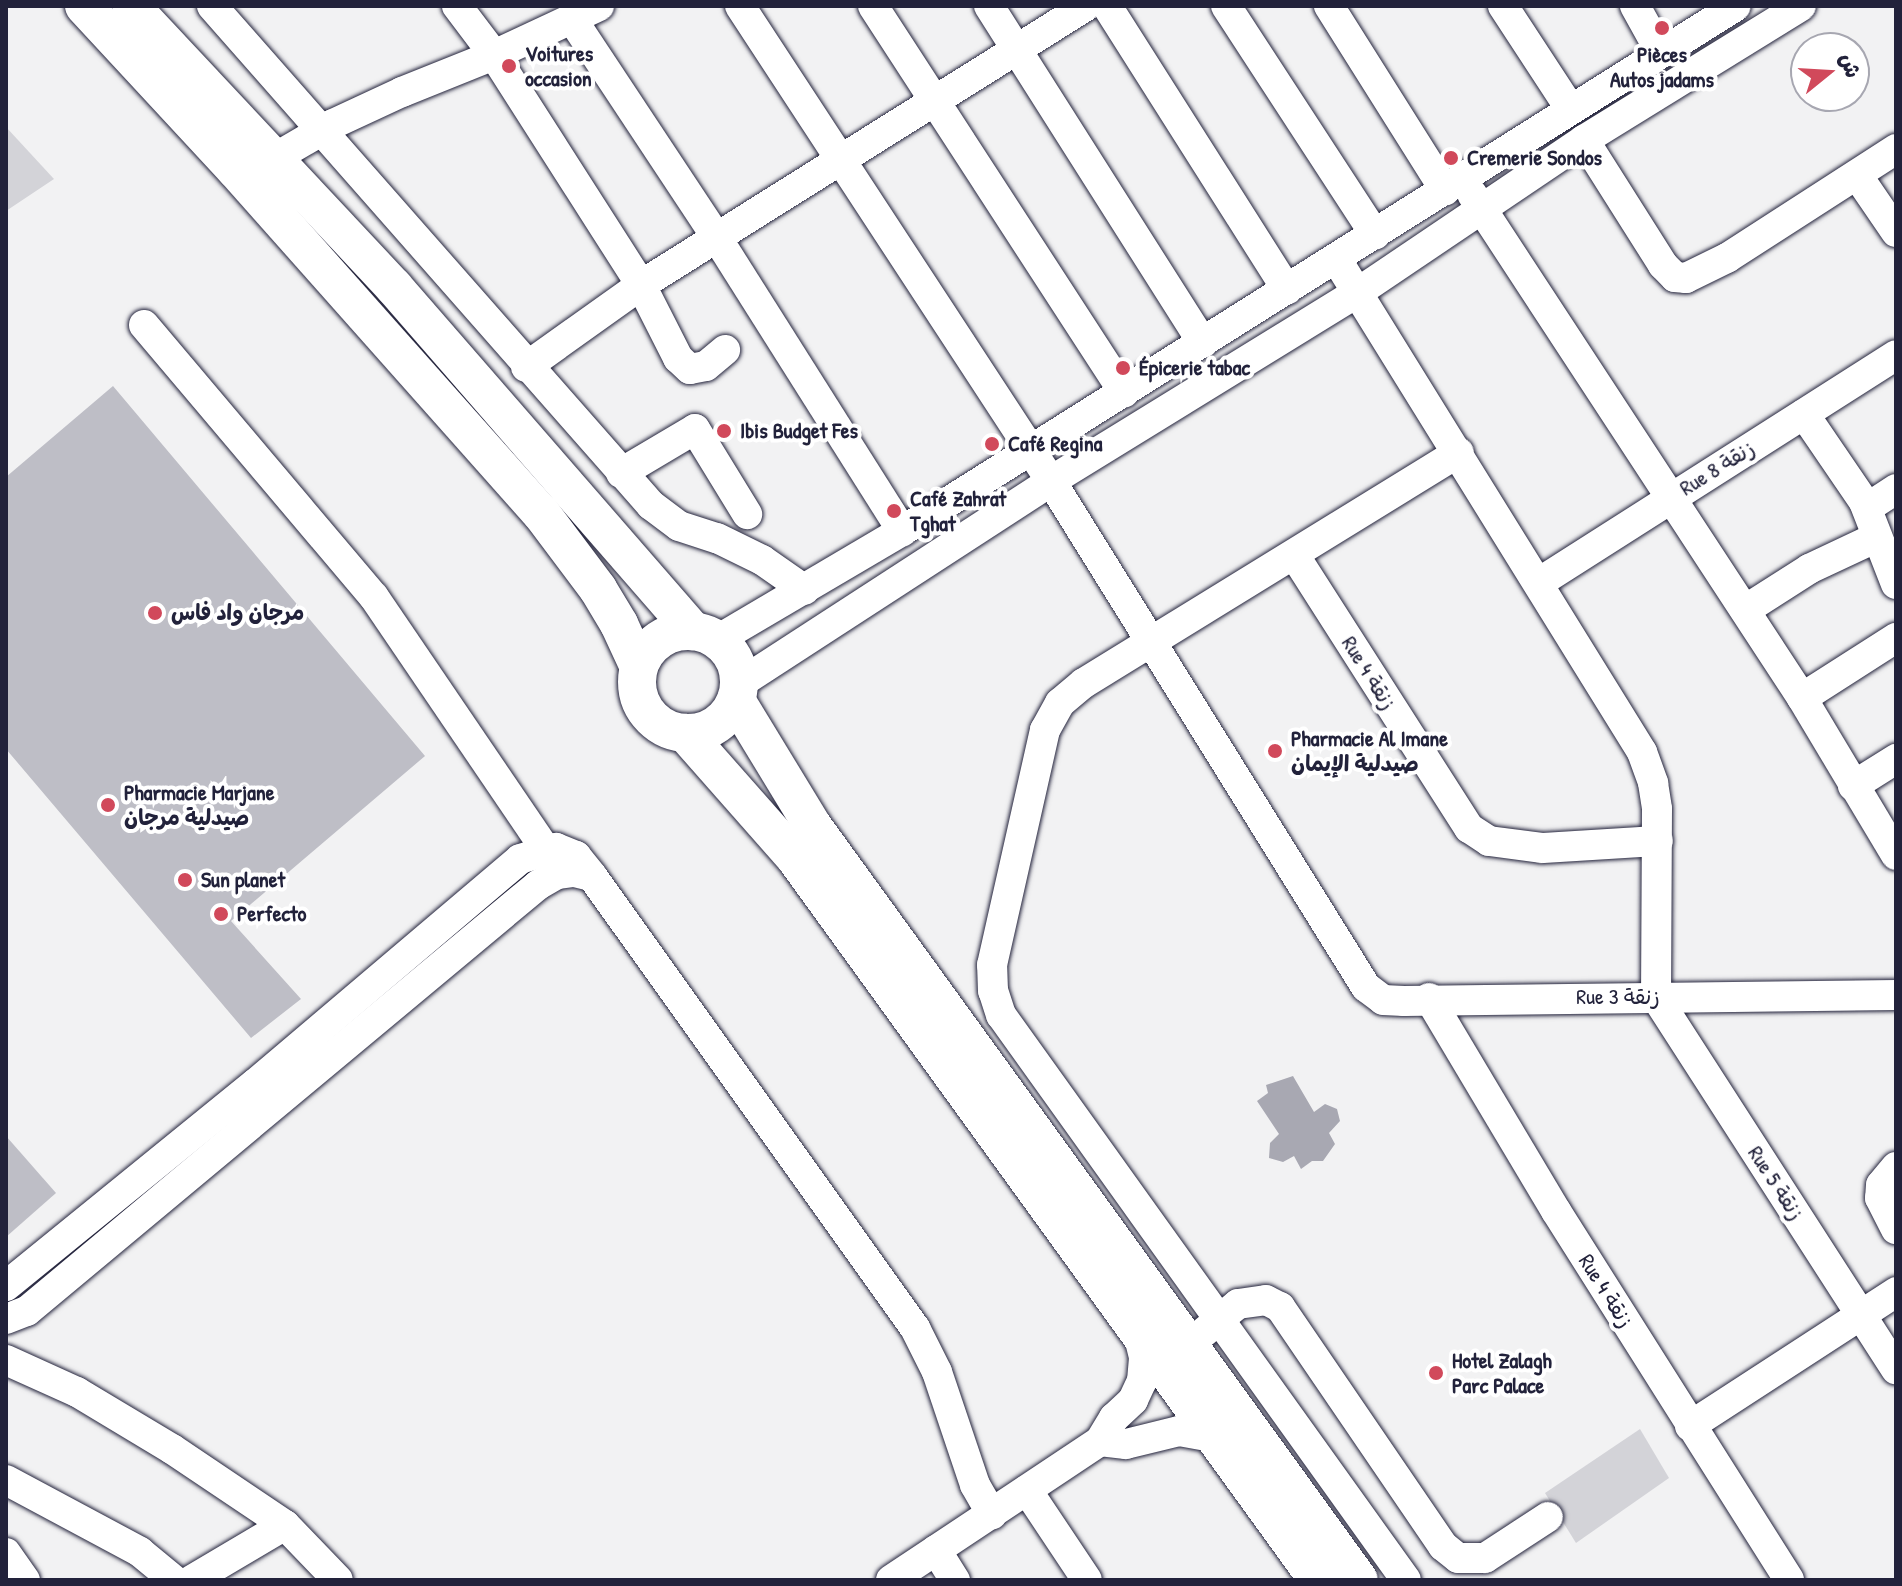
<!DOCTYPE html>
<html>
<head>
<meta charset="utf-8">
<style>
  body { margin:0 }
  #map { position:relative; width:1902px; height:1586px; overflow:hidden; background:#f2f2f3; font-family:"Patrick Hand","Playpen Sans Arabic",sans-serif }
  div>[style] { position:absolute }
  .green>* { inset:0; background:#d3d3d8 }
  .water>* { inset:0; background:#a8a8b2 }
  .building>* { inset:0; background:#bebec6 }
  .roads { filter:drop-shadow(0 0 2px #22223b) drop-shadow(0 0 2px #22223b) }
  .minor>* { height:30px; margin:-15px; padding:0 15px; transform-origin:15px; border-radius:15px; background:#fff }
  .major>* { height:38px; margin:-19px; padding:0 19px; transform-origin:19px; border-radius:19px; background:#fff }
  .major>.ring { margin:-19px; padding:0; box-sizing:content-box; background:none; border:38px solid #fff; border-radius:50% }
  .dots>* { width:22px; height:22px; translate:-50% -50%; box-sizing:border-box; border:4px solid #fff; border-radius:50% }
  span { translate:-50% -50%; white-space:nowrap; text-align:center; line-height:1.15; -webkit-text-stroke:8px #fff; paint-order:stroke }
  .poi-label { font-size:22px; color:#22223b; font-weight:700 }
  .left { translate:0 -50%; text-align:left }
  .street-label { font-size:22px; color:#22223b }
  .frame { position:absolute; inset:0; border:8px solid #22223b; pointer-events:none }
  .north { position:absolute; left:1790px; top:32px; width:80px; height:80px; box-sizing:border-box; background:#fff; border:2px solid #a7a7b1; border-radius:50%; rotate:72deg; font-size:22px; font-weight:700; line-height:32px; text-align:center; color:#22223b }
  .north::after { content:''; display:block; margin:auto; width:28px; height:36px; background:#d1495b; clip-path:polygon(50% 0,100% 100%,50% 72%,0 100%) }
</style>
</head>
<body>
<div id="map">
  <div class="green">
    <i style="clip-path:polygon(6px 127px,54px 179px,6px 211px)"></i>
    <i style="clip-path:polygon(1640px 1429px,1669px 1478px,1576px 1543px,1545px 1493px)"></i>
  </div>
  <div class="water">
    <i style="clip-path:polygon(1293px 1076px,1314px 1112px,1325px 1104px,1337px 1109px,1340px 1121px,1329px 1133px,1335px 1144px,1323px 1161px,1312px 1161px,1301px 1169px,1294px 1156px,1283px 1162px,1269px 1158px,1270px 1143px,1279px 1134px,1257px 1101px,1268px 1093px,1266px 1085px)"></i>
  </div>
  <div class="building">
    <i style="clip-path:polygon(113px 386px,425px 756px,231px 921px,301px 999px,251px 1038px,6px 749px,6px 477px)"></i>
    <i style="clip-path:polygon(6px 1136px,56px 1193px,6px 1237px)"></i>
  </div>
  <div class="roads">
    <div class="minor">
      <i style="left:212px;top:6px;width:665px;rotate:48.66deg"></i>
      <i style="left:651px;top:505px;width:35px;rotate:37deg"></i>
      <i style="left:679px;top:526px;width:40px;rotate:18deg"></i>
      <i style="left:717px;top:538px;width:50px;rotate:26.1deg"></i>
      <i style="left:762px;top:560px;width:52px;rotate:34.9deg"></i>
      <i style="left:457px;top:6px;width:61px;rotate:52.9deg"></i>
      <i style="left:494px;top:55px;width:273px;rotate:57.4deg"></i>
      <i style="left:641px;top:285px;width:82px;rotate:63.1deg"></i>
      <i style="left:678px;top:358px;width:16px;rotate:43deg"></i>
      <i style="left:690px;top:369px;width:16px;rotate:-11deg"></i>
      <i style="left:706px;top:366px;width:25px;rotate:-40deg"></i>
      <i style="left:740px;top:6px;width:568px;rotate:56.79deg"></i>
      <i style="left:1051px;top:481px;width:596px;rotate:58.1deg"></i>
      <i style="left:1366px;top:987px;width:21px;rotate:37deg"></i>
      <i style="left:1383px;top:1000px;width:21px;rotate:3deg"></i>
      <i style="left:1404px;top:1001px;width:492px;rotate:-0.7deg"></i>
      <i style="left:873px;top:6px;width:461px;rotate:57deg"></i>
      <i style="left:989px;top:6px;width:399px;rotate:57.6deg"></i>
      <i style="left:1107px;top:6px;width:336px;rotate:57.6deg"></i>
      <i style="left:1226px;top:6px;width:273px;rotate:56.9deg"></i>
      <i style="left:1329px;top:6px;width:218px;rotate:57.8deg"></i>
      <i style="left:1503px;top:6px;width:124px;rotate:56.8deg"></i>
      <i style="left:1635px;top:6px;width:54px;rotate:61deg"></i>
      <i style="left:572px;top:19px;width:263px;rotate:56.5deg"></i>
      <i style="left:717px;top:238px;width:347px;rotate:57.7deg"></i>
      <i style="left:1584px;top:140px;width:148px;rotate:57.7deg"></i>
      <i style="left:1663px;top:265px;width:17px;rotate:45deg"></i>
      <i style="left:1675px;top:277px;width:11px;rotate:5deg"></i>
      <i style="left:1686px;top:278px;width:46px;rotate:-26deg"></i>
      <i style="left:1727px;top:258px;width:201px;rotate:-32.8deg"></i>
      <i style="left:273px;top:159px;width:69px;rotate:-30.3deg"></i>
      <i style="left:333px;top:124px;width:76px;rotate:-24.9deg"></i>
      <i style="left:402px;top:92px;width:99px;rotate:-21.9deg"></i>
      <i style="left:494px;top:55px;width:116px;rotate:-25deg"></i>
      <i style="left:1857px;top:175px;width:69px;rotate:55.6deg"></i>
      <i style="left:1472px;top:194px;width:602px;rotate:56.78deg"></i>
      <i style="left:1802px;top:698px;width:183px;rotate:59.1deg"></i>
      <i style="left:1337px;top:260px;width:579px;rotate:58.2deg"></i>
      <i style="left:1642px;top:752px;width:33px;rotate:70deg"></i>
      <i style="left:1653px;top:783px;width:26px;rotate:81deg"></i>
      <i style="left:1657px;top:809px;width:188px;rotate:90.3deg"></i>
      <i style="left:1656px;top:997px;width:443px;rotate:57.2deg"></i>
      <i style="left:144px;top:325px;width:356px;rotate:49.8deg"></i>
      <i style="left:374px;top:597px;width:305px;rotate:55.8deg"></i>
      <i style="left:526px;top:367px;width:141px;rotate:-35.5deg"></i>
      <i style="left:641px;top:285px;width:525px;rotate:-32.09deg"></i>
      <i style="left:1804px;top:414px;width:107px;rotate:55.7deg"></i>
      <i style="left:1864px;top:502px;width:88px;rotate:68.7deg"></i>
      <i style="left:621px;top:473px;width:86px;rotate:-30.7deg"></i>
      <i style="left:695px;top:429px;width:100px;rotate:58.5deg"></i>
      <i style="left:1867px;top:508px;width:35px;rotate:-33deg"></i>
      <i style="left:1295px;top:556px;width:323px;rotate:57.4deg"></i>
      <i style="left:1469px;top:828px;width:24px;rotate:33deg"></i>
      <i style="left:1489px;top:841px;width:53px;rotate:7.5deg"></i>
      <i style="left:1542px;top:848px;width:116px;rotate:-3.5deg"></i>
      <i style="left:1540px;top:582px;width:422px;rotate:-32.5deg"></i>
      <i style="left:1745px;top:610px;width:76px;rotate:-32.6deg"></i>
      <i style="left:1809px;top:569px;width:75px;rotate:-25.2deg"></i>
      <i style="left:717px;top:640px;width:215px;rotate:-30.5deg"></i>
      <i style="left:902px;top:531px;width:985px;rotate:-32.19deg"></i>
      <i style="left:739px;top:684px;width:372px;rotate:-33deg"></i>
      <i style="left:1051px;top:481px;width:359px;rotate:-31.6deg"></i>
      <i style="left:1357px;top:293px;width:274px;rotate:-34deg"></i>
      <i style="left:1584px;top:140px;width:255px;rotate:-31.7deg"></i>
      <i style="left:1802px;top:698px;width:112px;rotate:-32.6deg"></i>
      <i style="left:1853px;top:786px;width:51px;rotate:-32.1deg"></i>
      <i style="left:1429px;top:998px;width:248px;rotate:59.2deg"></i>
      <i style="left:1556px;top:1211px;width:436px;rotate:57.7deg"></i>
      <i style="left:1896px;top:1167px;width:23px;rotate:130deg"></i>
      <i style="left:1881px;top:1185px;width:13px;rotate:94deg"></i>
      <i style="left:1880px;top:1198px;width:35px;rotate:63deg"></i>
      <i style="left:6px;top:1286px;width:322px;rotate:-39.1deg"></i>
      <i style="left:256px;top:1083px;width:346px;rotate:-40.3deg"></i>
      <i style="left:520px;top:859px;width:38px;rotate:-17deg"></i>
      <i style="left:556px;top:848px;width:22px;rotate:22deg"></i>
      <i style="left:576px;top:856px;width:26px;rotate:51deg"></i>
      <i style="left:592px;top:876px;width:556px;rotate:54.45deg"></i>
      <i style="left:915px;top:1328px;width:49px;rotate:63.4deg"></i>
      <i style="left:937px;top:1372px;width:119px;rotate:71.4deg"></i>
      <i style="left:975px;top:1485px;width:34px;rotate:60deg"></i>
      <i style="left:6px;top:1319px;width:22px;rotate:-21deg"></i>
      <i style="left:27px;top:1311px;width:665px;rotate:-39.82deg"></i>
      <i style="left:538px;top:885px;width:22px;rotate:-30deg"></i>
      <i style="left:557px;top:874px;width:17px;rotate:-7deg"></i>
      <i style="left:574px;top:872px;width:18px;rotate:13deg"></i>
      <i style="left:1204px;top:1332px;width:44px;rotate:-39.5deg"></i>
      <i style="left:1238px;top:1304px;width:28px;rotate:-8deg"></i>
      <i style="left:1266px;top:1300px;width:16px;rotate:27deg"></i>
      <i style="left:1280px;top:1307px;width:289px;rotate:55.7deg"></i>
      <i style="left:1443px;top:1546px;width:19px;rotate:39deg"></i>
      <i style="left:1458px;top:1558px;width:27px"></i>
      <i style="left:1485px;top:1558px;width:75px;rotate:-33.1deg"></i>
      <i style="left:6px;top:1360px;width:78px;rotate:24.3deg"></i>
      <i style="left:77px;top:1392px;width:111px;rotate:31deg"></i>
      <i style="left:172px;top:1449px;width:136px;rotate:33.9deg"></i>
      <i style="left:285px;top:1525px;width:76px;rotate:46.1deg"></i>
      <i style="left:1690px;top:1426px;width:246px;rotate:-33deg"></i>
      <i style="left:1100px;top:1441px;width:26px;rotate:7deg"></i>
      <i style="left:1126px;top:1444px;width:55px;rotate:-13.8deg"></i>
      <i style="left:1179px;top:1431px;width:28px;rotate:10deg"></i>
      <i style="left:1207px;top:1436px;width:14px;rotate:25deg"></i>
      <i style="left:6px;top:1480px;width:152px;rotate:28.2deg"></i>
      <i style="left:140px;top:1552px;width:44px;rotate:39.5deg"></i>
      <i style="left:1027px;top:1490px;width:108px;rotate:56.3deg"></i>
      <i style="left:936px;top:1550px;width:36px;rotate:58deg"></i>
      <i style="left:6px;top:1553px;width:33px;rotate:55deg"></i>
      <i style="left:192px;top:1580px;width:108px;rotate:-30.6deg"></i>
      <i style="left:891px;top:1580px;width:251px;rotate:-33.6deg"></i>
      <i style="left:1100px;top:1441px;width:27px;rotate:-59deg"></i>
      <i style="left:1114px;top:1418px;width:26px;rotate:-43deg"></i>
      <i style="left:1133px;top:1400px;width:21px;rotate:-65deg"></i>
      <i style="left:1142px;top:1381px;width:24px;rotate:-85deg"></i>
      <i style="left:1144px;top:1357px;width:25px;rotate:-104deg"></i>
      <i style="left:1406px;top:1580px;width:695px;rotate:-125.63deg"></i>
      <i style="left:1001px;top:1015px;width:25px;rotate:-108deg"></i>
      <i style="left:993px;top:991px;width:26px;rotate:-92deg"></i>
      <i style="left:992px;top:965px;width:241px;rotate:-77.3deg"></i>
      <i style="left:1045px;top:730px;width:31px;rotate:-61deg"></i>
      <i style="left:1060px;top:703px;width:31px;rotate:-40deg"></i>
      <i style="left:1084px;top:683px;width:440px;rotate:-31.6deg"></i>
    </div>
    <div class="major">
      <i style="left:84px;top:6px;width:224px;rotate:47.2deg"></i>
      <i style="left:236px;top:170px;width:459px;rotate:48.4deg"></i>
      <i style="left:541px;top:513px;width:95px;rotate:53.1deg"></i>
      <i style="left:598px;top:589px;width:41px;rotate:59deg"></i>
      <i style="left:619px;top:624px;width:47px;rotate:65.1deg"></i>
      <i style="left:131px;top:6px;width:385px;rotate:46.9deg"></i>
      <i style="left:394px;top:287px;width:456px;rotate:49deg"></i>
      <i class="ring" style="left:637px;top:631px;width:64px;height:64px"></i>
      <i style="left:736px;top:700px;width:146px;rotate:58.7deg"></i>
      <i style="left:812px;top:825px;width:932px;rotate:54.08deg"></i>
      <i style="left:685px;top:733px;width:168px;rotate:48.6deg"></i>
      <i style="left:796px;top:859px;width:890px;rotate:54.1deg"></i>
    </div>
  </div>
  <div class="dots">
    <i style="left:1662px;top:28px;background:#d1495b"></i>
    <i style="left:509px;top:66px;background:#d1495b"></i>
    <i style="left:1451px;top:158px;background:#d1495b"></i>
    <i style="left:1123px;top:368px;background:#d1495b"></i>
    <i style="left:724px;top:431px;background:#d1495b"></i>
    <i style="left:992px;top:444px;background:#d1495b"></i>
    <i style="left:894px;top:511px;background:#d1495b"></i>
    <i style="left:155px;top:613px;background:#d1495b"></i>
    <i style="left:1275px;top:751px;background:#d1495b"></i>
    <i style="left:108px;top:805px;background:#d1495b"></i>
    <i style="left:185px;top:880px;background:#d1495b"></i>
    <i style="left:221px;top:914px;background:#d1495b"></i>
    <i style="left:1436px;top:1373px;background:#d1495b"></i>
  </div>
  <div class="poi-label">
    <span class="left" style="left:525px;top:66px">Voitures<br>occasion</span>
    <span style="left:1662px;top:67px">Pièces<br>Autos jadams</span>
    <span class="left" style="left:1467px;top:158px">Cremerie Sondos</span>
    <span class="left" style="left:1139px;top:368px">Épicerie tabac</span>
    <span class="left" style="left:740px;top:431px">Ibis Budget Fes</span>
    <span class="left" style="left:1008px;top:444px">Café Regina</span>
    <span class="left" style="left:910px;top:511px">Café Zahrat<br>Tghat</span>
    <span class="left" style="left:171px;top:613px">مرجان واد فاس</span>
    <span class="left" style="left:1291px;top:751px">Pharmacie Al Imane<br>صيدلية الإيمان</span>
    <span class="left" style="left:124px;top:805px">Pharmacie Marjane<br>صيدلية مرجان</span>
    <span class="left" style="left:201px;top:880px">Sun planet</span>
    <span class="left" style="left:237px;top:914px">Perfecto</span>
    <span class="left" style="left:1452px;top:1373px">Hotel Zalagh<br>Parc Palace</span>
  </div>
  <div class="street-label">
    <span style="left:1717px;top:468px;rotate:-32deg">Rue 8 زنقة</span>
    <span style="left:1369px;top:673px;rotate:58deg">Rue 4 زنقة</span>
    <span style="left:1618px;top:997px">Rue 3 زنقة</span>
    <span style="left:1776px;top:1183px;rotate:57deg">Rue 5 زنقة</span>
    <span style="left:1606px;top:1291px;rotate:58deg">Rue 4 زنقة</span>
  </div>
  <div class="frame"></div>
  <div class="north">ش</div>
</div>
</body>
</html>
